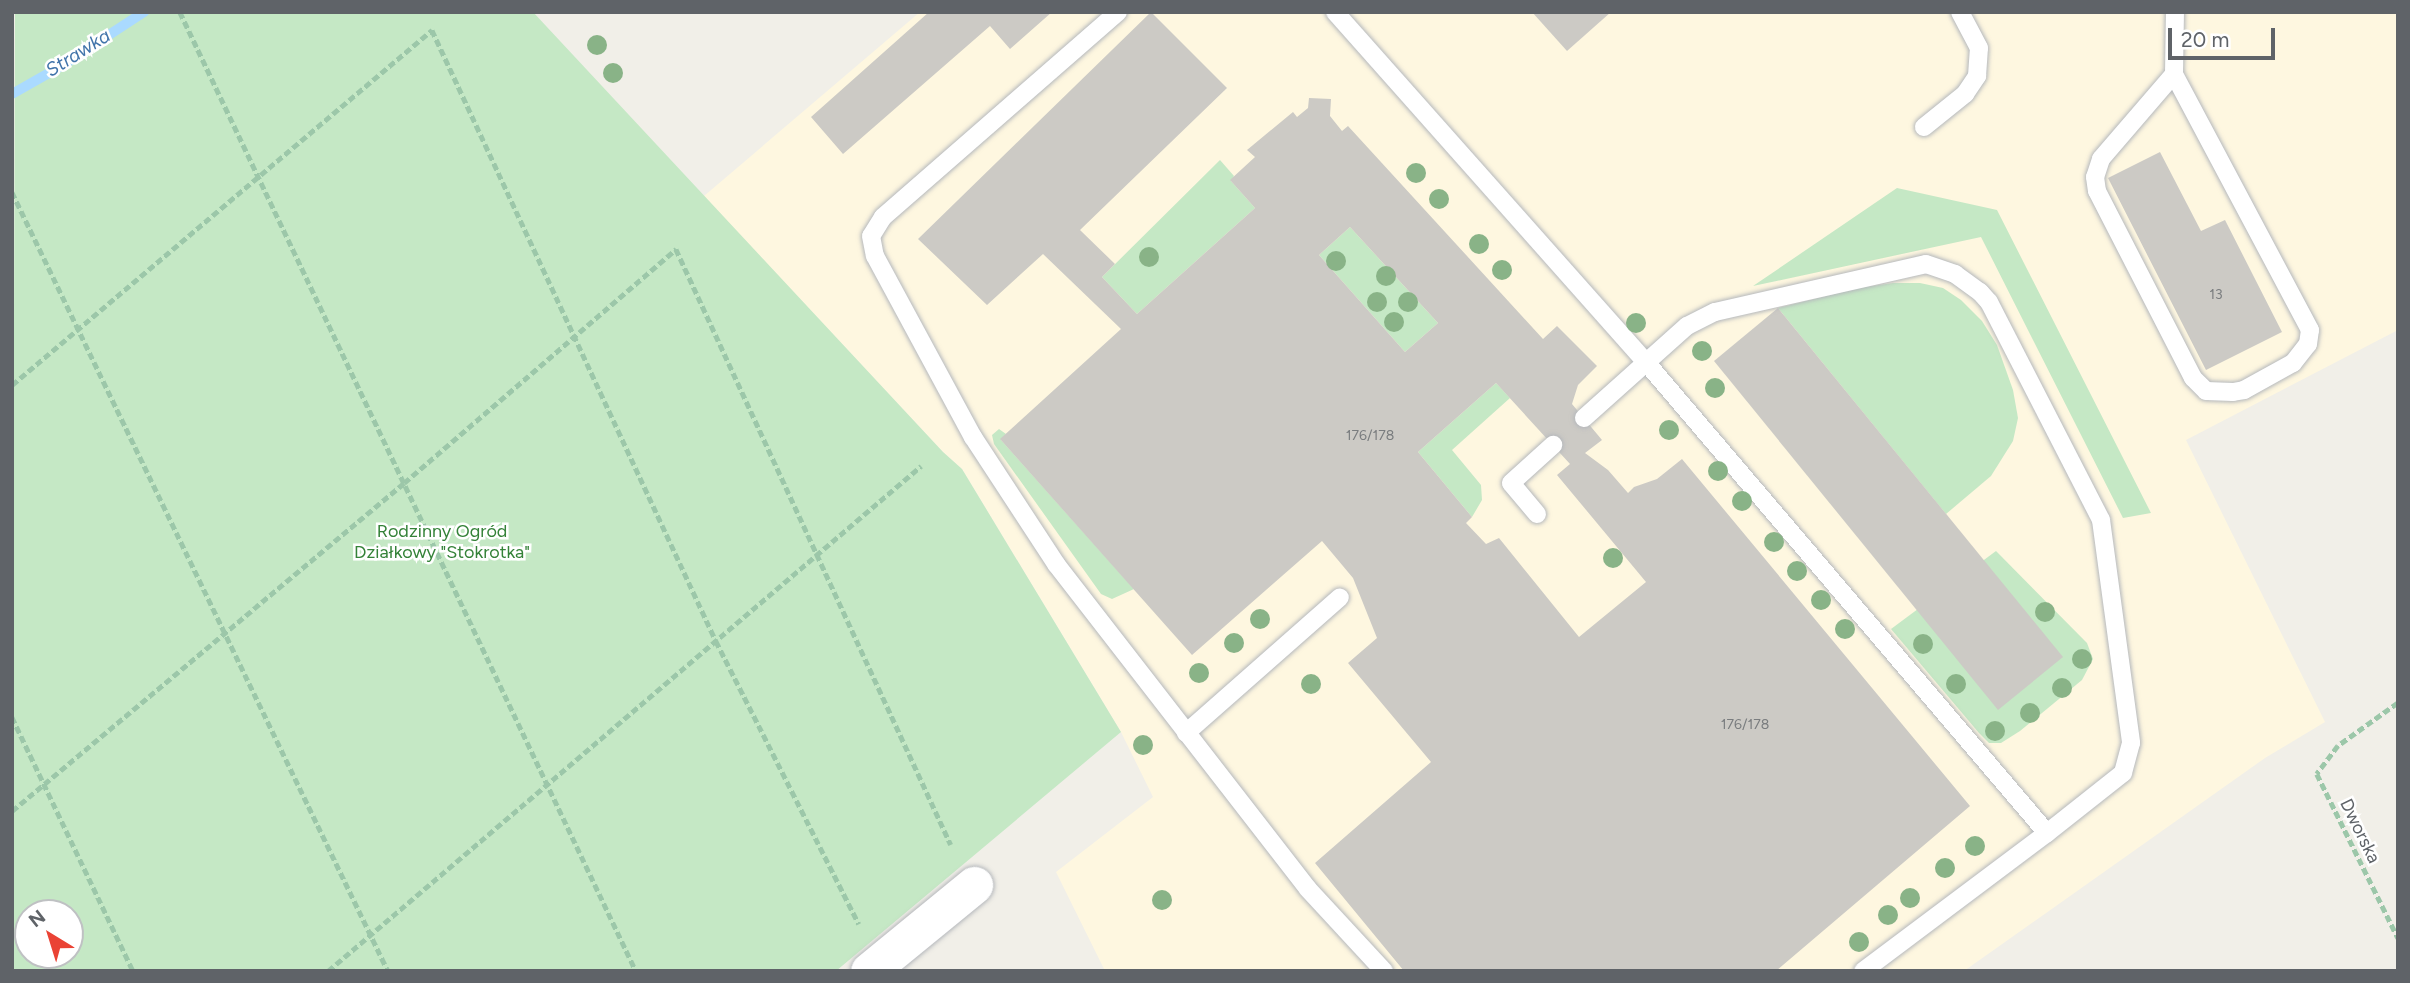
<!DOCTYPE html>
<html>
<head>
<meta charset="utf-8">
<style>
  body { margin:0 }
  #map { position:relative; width:2410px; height:983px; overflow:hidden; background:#f1efe8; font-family:Figtree,sans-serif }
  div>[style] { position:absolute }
  .commercial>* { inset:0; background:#fef7e0 }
  .green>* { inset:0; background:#c5e8c5 }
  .stream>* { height:10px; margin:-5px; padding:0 5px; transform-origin:5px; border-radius:5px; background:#aadaff }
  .building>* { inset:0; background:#cccac5 }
  .path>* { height:4.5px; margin-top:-2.25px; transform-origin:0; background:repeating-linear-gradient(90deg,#9cc7a9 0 7px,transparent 0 10.5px) }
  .roads { filter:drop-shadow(0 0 2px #b5b8bc) drop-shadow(0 0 2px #b5b8bc) }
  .service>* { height:18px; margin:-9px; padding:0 9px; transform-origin:9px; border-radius:9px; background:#fff }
  .minor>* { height:37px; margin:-18.5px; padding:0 18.5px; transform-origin:18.5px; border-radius:18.5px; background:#fff }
  .trees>* { width:20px; height:20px; margin:-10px; border-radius:50%; background:#89b387 }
  span { translate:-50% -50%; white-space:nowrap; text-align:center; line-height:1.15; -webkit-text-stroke:5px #fff; paint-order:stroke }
  .number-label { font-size:14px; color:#7a7d7f }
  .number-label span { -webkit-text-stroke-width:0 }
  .park-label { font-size:18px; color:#348238 }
  .street-label { font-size:18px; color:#5f6368 }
  .water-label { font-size:19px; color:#4174aa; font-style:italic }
  .frame { position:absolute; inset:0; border:14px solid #5f6368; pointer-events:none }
  .north { position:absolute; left:14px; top:899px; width:70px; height:70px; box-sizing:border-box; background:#fff; border:2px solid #bfc1c3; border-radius:50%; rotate:322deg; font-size:19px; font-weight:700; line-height:28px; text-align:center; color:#5f6368 }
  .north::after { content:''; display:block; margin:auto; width:24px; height:32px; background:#ea4335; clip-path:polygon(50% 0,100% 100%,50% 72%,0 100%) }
  .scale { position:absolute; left:2168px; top:28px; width:107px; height:32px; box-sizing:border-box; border:4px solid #5f6368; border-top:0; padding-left:9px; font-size:21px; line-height:24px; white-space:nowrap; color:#5f6368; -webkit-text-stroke:5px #fff; paint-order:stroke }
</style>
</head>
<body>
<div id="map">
  <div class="commercial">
    <i style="clip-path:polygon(920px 12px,2398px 12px,2398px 330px,2186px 440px,2325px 722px,2265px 758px,1964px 971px,1105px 971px,1056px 872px,1153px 797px,1121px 732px,962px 469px,943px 452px,704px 196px)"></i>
  </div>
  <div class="green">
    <i style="clip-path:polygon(evenodd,15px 12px,533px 12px,943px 452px,962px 469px,1121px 732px,836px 971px,12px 971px,15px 12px,70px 913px,70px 955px,28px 955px,28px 913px,70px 913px)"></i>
    <i style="clip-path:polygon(1220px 160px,1234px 176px,1231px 181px,1255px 208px,1137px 314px,1102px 277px)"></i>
    <i style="clip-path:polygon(1897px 188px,1997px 210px,2151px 513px,2123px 518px,1981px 237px,1753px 286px)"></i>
    <i style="clip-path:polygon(1350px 227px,1438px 323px,1405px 352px,1319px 255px)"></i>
    <i style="clip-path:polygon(1893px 283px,1920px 283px,1943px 288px,1961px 300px,1982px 321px,1997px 345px,2013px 390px,2018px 418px,2013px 441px,1991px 476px,1946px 514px,1778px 308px,1858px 288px)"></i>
    <i style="clip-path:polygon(1496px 383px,1510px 398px,1452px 450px,1481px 485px,1482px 500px,1472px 517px,1418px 452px)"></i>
    <i style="clip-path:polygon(999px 429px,1006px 434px,1001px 440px,1134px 589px,1112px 599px,1101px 594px,994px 444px,992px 435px)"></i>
    <i style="clip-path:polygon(1996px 551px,2087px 643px,2093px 659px,2082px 680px,2020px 731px,2001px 743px,1989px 743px,1979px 733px,1891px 629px)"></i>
  </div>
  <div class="stream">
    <i style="left:12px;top:94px;width:59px;rotate:-29.6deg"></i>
    <i style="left:63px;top:65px;width:97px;rotate:-33.2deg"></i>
  </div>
  <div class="building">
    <i style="clip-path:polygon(929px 12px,1052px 12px,1010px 49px,990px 26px,843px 154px,811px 117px)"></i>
    <i style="clip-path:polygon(evenodd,1151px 12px,1227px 88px,1080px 230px,1115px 264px,1102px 277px,1137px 314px,1255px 208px,1230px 180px,1255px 157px,1247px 150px,1293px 112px,1297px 117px,1308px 108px,1309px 98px,1331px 99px,1330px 116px,1342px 131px,1348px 126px,1543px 339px,1557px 326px,1597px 366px,1578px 385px,1572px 404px,1602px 440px,1585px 453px,1608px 470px,1628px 493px,1634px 487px,1657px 479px,1682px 459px,1970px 806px,1776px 971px,1404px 971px,1315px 863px,1431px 762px,1348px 663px,1377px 638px,1353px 578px,1322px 541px,1192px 655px,1000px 439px,1121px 329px,1043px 254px,987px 305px,918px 239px,1151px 12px,1350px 227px,1438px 323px,1405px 352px,1319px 255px,1350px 227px,1151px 12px,1496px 383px,1570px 464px,1557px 475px,1646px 582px,1579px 637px,1499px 538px,1486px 544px,1466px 523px,1472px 517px,1418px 452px,1496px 383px)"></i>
    <i style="clip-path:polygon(1532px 12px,1611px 12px,1567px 51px)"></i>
    <i style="clip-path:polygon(2160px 152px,2201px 231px,2225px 220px,2282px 332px,2206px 370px,2108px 178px)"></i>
    <i style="clip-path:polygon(1778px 308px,2063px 657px,1998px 710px,1714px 361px)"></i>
  </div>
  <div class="path">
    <i style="left:180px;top:12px;width:1062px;rotate:64.57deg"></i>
    <i style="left:12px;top:192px;width:865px;rotate:64.23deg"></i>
    <i style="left:12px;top:385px;width:550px;rotate:-40.21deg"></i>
    <i style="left:432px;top:30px;width:674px;rotate:65.07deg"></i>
    <i style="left:716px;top:641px;width:317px;rotate:63.2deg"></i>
    <i style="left:2398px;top:703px;width:74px;rotate:144.4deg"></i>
    <i style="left:2338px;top:746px;width:35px;rotate:127deg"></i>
    <i style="left:2317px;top:774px;width:183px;rotate:63.7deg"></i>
    <i style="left:12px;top:717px;width:281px;rotate:64.5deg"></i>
    <i style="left:12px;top:811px;width:511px;rotate:-39.92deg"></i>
    <i style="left:404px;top:483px;width:359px;rotate:-40.7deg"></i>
    <i style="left:676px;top:249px;width:656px;rotate:65.23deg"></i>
    <i style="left:328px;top:971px;width:779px;rotate:-40.42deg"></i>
  </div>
  <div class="roads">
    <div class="service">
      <i style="left:1118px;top:12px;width:312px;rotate:138.9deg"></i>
      <i style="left:883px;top:217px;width:22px;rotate:122deg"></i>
      <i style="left:871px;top:236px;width:20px;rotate:79deg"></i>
      <i style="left:875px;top:256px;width:206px;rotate:61.6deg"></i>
      <i style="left:973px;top:437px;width:152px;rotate:56.8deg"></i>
      <i style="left:1056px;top:564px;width:411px;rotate:52.2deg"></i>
      <i style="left:1308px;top:889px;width:112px;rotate:47.2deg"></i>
      <i style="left:1335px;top:12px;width:467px;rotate:48.4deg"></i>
      <i style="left:1645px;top:361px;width:620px;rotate:49.58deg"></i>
      <i style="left:2047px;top:833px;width:230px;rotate:143.1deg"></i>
      <i style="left:2174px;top:74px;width:112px;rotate:130.7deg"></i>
      <i style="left:2101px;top:159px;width:19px;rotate:108deg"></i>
      <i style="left:2095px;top:177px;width:14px;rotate:82deg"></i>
      <i style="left:2097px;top:191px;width:210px;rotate:62.8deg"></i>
      <i style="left:2193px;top:378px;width:18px;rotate:45deg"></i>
      <i style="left:2206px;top:391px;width:27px;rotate:2deg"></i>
      <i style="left:2233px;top:392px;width:11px;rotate:-10deg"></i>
      <i style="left:2244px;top:390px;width:56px;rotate:-28.9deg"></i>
      <i style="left:2293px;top:363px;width:24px;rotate:-52deg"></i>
      <i style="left:2308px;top:344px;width:14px;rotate:-82deg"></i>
      <i style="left:2310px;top:330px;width:290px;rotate:-118deg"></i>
      <i style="left:2174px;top:74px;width:62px;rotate:-89.1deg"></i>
      <i style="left:1924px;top:127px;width:53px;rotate:-38.8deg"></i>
      <i style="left:1965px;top:94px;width:22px;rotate:-56deg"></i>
      <i style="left:1977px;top:76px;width:28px;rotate:-86deg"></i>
      <i style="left:1979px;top:48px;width:41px;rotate:-117.8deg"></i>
      <i style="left:1584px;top:418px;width:138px;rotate:-41.8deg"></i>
      <i style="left:1687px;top:326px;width:31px;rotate:-27deg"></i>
      <i style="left:1715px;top:312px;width:216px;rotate:-12.8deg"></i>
      <i style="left:1926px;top:264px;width:31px;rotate:19deg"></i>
      <i style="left:1955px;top:274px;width:31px;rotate:36deg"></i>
      <i style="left:1980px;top:292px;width:13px;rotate:48deg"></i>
      <i style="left:1989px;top:302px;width:245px;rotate:62.8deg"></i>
      <i style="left:2101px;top:520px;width:225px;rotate:82.3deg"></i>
      <i style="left:2131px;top:743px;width:31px;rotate:105deg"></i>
      <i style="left:2123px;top:773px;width:97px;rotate:141.7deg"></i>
      <i style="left:1537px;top:514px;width:40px;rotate:-130deg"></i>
      <i style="left:1511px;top:483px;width:57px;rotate:-42.1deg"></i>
      <i style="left:1186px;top:733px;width:205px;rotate:-41.4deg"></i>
    </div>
    <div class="minor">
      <i style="left:869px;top:971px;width:136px;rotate:-39.3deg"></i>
    </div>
  </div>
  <div class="trees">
    <i style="left:597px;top:45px"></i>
    <i style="left:613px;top:73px"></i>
    <i style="left:1416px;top:173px"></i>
    <i style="left:1439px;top:199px"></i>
    <i style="left:1479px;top:244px"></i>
    <i style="left:1149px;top:257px"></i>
    <i style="left:1336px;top:261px"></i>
    <i style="left:1502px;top:270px"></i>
    <i style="left:1386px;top:276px"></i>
    <i style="left:1377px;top:302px"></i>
    <i style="left:1408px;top:302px"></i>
    <i style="left:1394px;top:322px"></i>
    <i style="left:1636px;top:323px"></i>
    <i style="left:1702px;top:351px"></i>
    <i style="left:1715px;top:388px"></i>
    <i style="left:1669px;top:430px"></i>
    <i style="left:1718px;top:471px"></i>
    <i style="left:1742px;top:501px"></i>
    <i style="left:1774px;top:542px"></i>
    <i style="left:1613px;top:558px"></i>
    <i style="left:1797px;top:571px"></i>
    <i style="left:1821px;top:600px"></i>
    <i style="left:2045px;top:612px"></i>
    <i style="left:1260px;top:619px"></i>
    <i style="left:1845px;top:629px"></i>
    <i style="left:1234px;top:643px"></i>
    <i style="left:1923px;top:644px"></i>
    <i style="left:2082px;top:659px"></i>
    <i style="left:1199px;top:673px"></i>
    <i style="left:1311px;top:684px"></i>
    <i style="left:1956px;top:684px"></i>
    <i style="left:2062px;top:688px"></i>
    <i style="left:2030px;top:713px"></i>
    <i style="left:1995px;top:731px"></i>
    <i style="left:1143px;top:745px"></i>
    <i style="left:1975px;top:846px"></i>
    <i style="left:1945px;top:868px"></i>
    <i style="left:1910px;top:898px"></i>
    <i style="left:1162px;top:900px"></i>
    <i style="left:1888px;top:915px"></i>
    <i style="left:1859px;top:942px"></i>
  </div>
  <div class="number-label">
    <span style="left:2216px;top:295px">13</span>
    <span style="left:1370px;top:436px">176/178</span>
    <span style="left:1745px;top:725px">176/178</span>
  </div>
  <div class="park-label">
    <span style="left:442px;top:542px">Rodzinny Ogród<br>Działkowy "Stokrotka"</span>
  </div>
  <div class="street-label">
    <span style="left:2360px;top:831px;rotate:64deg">Dworska</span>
  </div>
  <div class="water-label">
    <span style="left:78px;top:53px;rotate:-32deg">Strawka</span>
  </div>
  <div class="frame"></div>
  <div class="north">N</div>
  <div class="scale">20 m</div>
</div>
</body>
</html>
